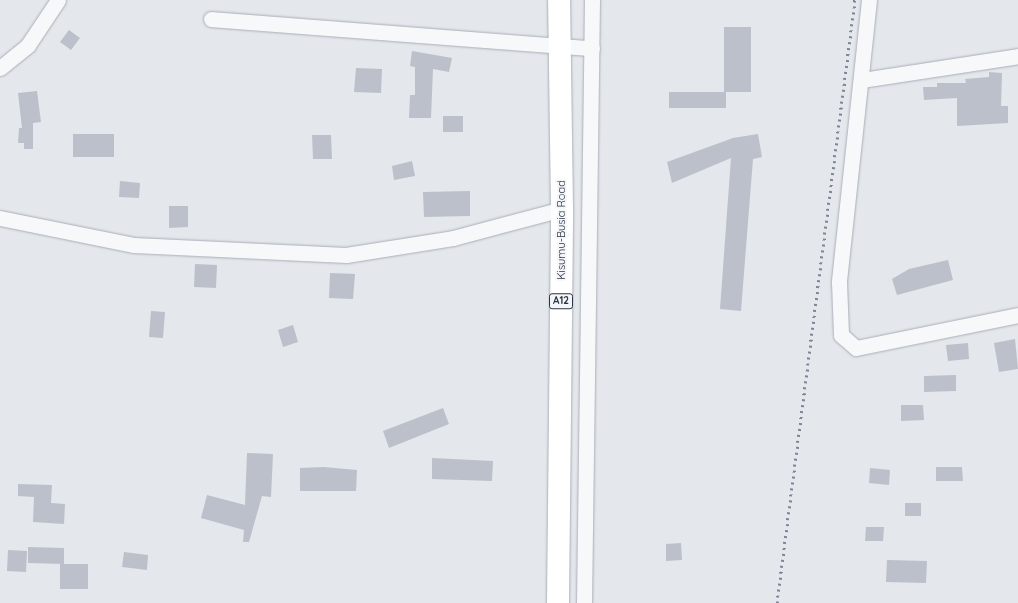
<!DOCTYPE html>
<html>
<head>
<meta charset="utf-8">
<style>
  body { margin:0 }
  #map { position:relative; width:1018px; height:603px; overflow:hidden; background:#e4e7ec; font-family:Quicksand,sans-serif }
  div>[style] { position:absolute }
  .building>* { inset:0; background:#bbc0ca }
  .roads { filter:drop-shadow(0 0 1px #a9aeb7) drop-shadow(0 0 1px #a9aeb7) }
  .street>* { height:15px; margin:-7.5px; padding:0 7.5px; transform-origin:7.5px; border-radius:7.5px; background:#f7f8fa }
  .highway>* { height:22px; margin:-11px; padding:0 11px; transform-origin:11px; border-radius:11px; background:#fff }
  .rail>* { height:3px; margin-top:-1.5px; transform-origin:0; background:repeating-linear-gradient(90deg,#7d8696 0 2px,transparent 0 6px) }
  span { translate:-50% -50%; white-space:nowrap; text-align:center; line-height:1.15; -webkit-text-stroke:4px #f4f6f9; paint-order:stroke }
  .shield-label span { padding:1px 3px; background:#f4f6f9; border:1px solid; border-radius:3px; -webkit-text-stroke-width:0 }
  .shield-label { font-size:10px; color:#2b3445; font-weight:700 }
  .street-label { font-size:11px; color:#2b3445 }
</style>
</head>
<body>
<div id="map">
  <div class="building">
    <i style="clip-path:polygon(724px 27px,751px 27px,751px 92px,724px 92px)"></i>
    <i style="clip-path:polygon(69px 30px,80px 38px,71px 50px,60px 42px)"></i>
    <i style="clip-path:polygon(412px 51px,452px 58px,449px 72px,433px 69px,431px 118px,409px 118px,410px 95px,415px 95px,415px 67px,410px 66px)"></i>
    <i style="clip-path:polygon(356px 68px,382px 69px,381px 93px,354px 92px)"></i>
    <i style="clip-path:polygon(989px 72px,1002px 73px,1001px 106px,1008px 106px,1008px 123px,957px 126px,957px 98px,924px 100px,923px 87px,937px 87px,937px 83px,966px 83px,965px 79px,989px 77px)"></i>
    <i style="clip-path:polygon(37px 91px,41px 122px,33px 123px,33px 149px,24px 149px,24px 143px,18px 143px,19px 128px,22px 128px,18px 93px)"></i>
    <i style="clip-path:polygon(669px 92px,726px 92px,726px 108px,669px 108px)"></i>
    <i style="clip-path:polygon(443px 116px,463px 116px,463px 132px,443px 132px)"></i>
    <i style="clip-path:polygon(73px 134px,114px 134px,114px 157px,73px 157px)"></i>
    <i style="clip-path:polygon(758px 134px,762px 157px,753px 159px,741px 311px,720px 309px,731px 158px,672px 183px,667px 162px,733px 138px)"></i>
    <i style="clip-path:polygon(312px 135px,331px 135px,332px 159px,313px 159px)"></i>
    <i style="clip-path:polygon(412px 161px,415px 176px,394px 180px,392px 166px)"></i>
    <i style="clip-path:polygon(120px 181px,140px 183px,139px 198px,119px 197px)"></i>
    <i style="clip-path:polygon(470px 191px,470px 216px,424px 217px,423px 192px)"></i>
    <i style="clip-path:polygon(169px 206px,188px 206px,188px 227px,169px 228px)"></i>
    <i style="clip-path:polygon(948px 260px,953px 280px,897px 295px,892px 279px,909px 269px)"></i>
    <i style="clip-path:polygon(195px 264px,217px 265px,216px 288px,194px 287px)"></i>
    <i style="clip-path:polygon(330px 273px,355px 274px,353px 299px,329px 298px)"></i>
    <i style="clip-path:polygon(151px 311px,165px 312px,163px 338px,149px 337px)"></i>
    <i style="clip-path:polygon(293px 325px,298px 342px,283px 347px,278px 330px)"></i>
    <i style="clip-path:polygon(1015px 339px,1018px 369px,999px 372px,994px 343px)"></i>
    <i style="clip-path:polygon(968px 343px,969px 359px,948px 361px,946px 345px)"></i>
    <i style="clip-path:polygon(956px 375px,956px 391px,924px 392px,924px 376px)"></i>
    <i style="clip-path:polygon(901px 405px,923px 405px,924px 420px,901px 421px)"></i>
    <i style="clip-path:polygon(443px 408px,449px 424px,389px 448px,383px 431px)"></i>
    <i style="clip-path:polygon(247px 453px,273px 454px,271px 497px,262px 496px,249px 542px,243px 542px,244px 530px,201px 518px,207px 495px,245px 505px)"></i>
    <i style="clip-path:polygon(432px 458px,493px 461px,492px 481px,432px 479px)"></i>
    <i style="clip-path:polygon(324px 467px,357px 470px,356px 491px,300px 491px,300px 468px)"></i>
    <i style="clip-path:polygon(936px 467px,962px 467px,963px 481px,936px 481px)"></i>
    <i style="clip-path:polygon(870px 468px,890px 470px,889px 485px,869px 483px)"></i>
    <i style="clip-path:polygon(18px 484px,52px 485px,51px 503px,65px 504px,64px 524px,33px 522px,34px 497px,18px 496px)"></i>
    <i style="clip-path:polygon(905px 503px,921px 503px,921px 516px,905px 516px)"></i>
    <i style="clip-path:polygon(866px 527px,884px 527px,883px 541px,865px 541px)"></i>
    <i style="clip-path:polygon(681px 543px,682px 560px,666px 561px,666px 544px)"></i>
    <i style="clip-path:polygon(28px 547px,64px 548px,64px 564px,28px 563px)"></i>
    <i style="clip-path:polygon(8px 550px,27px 551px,26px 572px,7px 571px)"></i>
    <i style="clip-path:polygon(124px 552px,148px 555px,147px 570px,122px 567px)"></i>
    <i style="clip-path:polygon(887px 560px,927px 561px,926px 583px,886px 582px)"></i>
    <i style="clip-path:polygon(60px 564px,88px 564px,88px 589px,60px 589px)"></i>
  </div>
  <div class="roads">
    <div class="street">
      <i style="left:869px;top:0;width:284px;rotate:96.1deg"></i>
      <i style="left:839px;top:282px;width:53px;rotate:87.8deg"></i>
      <i style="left:841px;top:335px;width:20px;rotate:41deg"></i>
      <i style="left:856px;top:348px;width:165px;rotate:-11.5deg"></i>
      <i style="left:211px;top:19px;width:382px;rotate:4.4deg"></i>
      <i style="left:0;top:68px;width:36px;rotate:-39deg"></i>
      <i style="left:28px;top:45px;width:54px;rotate:-56.3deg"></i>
      <i style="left:862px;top:80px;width:158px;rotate:-8.7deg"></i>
      <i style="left:0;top:218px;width:137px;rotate:11.4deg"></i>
      <i style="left:134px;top:245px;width:212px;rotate:2.7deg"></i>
      <i style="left:346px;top:255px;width:108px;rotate:-9deg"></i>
      <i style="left:453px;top:238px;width:113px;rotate:-14.9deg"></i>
      <i style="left:584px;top:603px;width:603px;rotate:-89.24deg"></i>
    </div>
    <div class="highway">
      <i style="left:558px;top:603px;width:394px;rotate:-89.4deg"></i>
      <i style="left:562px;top:209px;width:209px;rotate:-90.8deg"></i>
    </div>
  </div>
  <div class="rail">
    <i style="left:777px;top:603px;width:608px;rotate:-82.63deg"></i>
  </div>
  <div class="shield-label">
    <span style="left:561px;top:301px">A12</span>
  </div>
  <div class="street-label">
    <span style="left:561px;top:230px;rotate:-90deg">Kisumu-Busia Road</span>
  </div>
</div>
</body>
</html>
